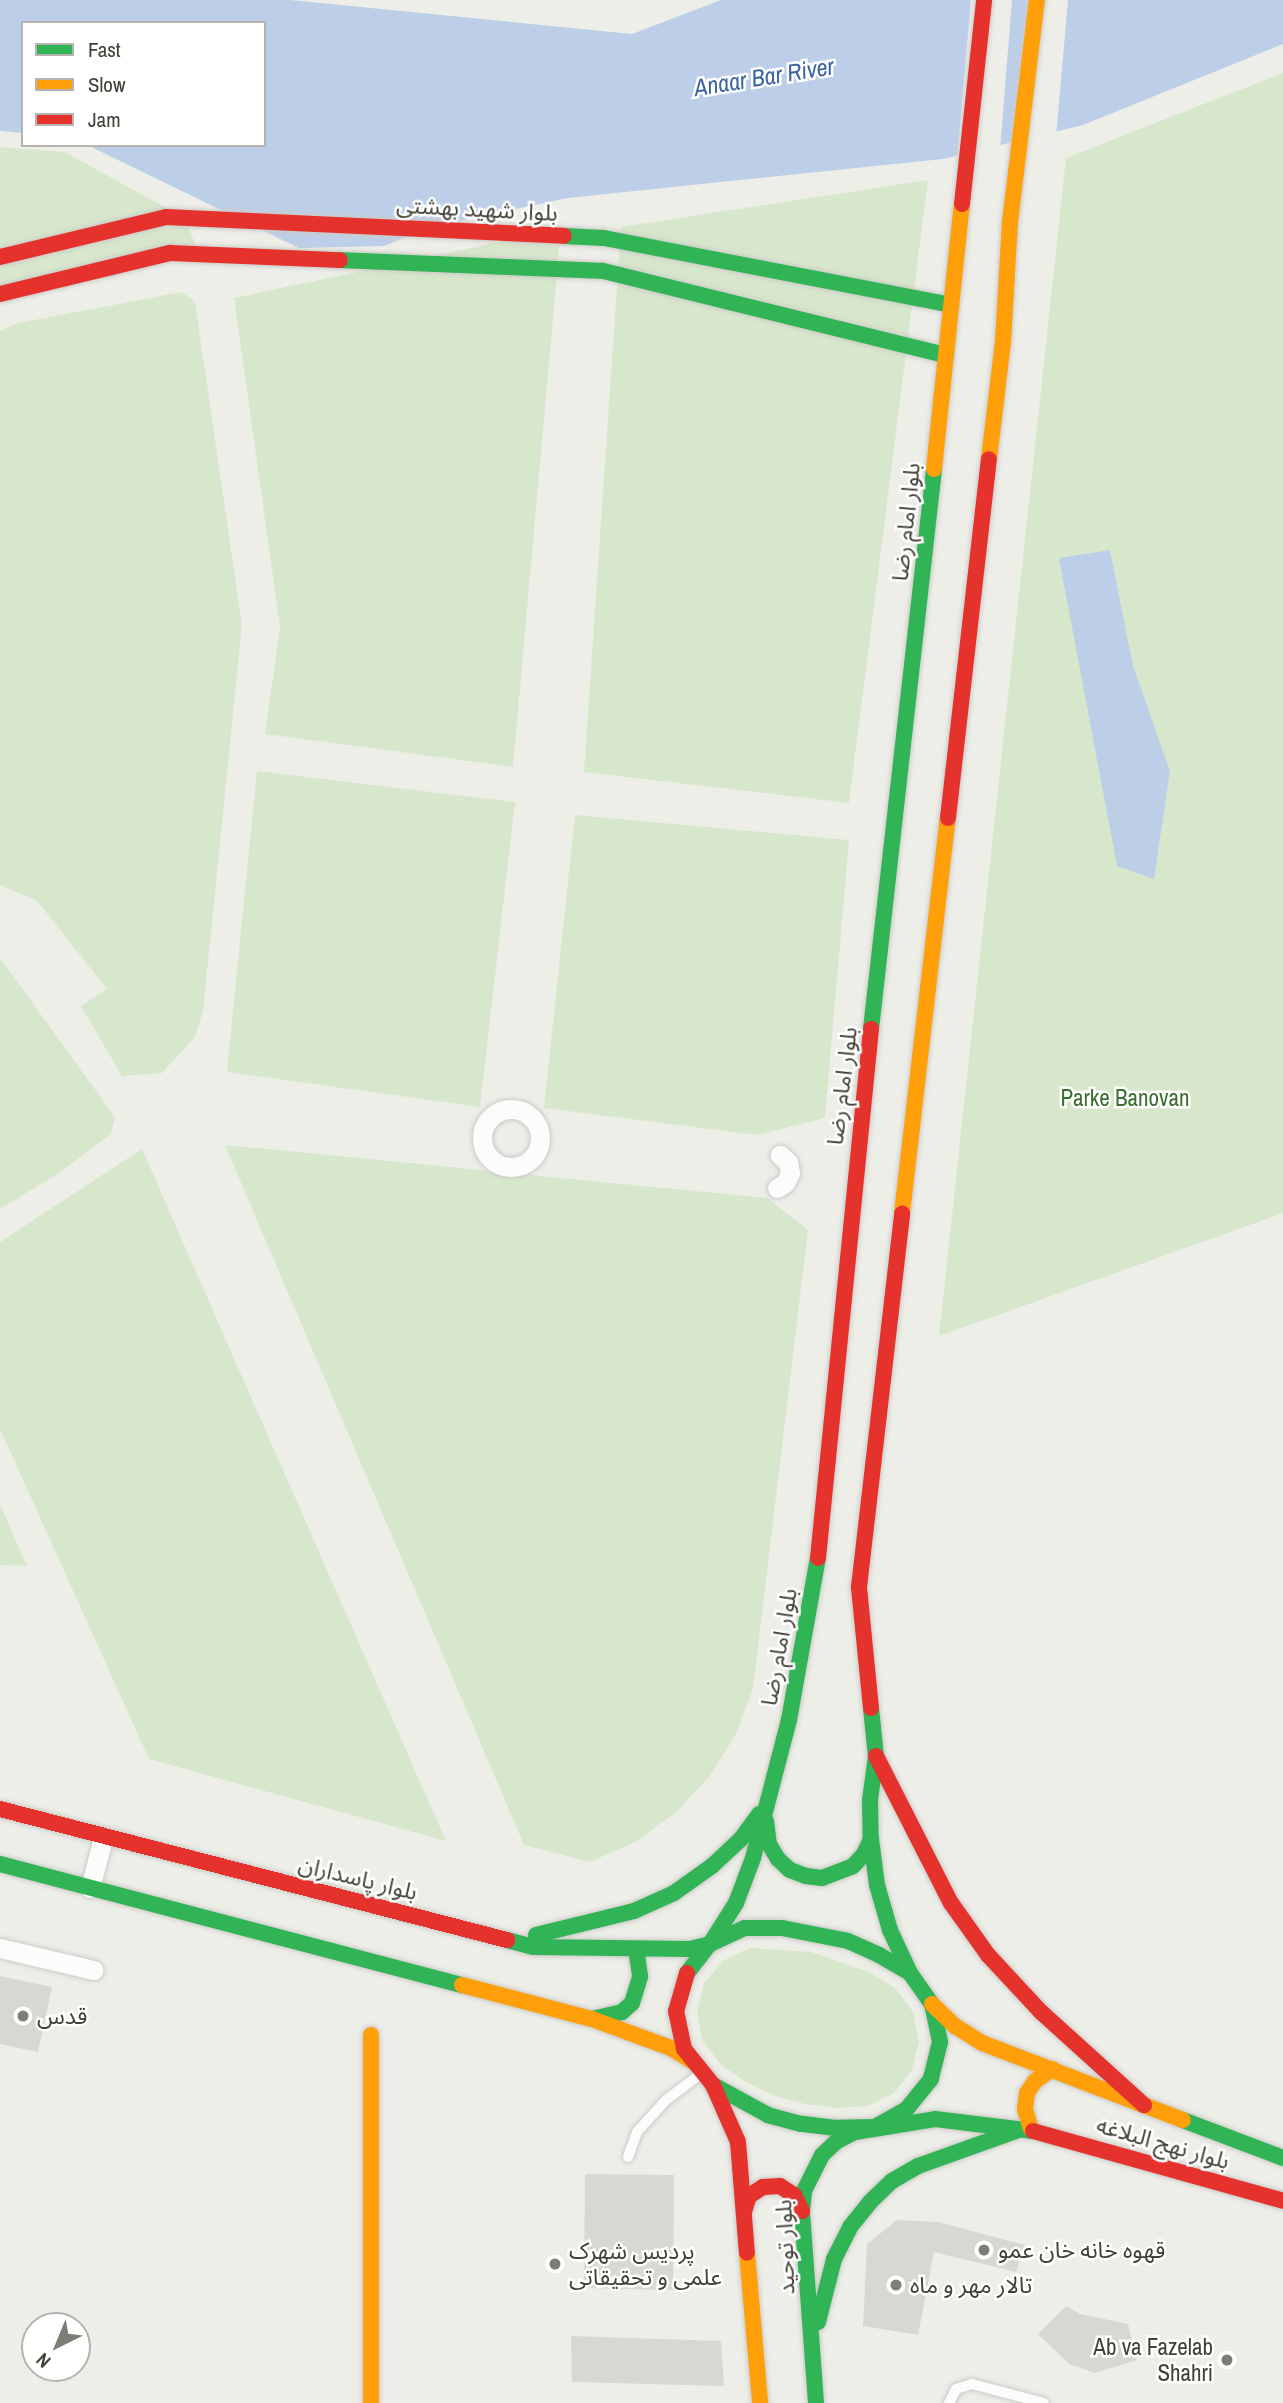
<!DOCTYPE html>
<html>
<head>
<meta charset="utf-8">
<style>
  body { margin:0 }
  #map { position:relative; width:1283px; height:2403px; overflow:hidden; background:#eeeee9; font-family:"Archivo Narrow","Noto Sans Arabic",sans-serif }
  div>[style] { position:absolute }
  .green>* { inset:0; background:#d7e7cb }
  .water>* { inset:0; background:#bdcfe8 }
  .pier>* { inset:0; background:#eeeee9 }
  .building>* { inset:0; background:#d8d7d1 }
  .roads { filter:drop-shadow(0 0 2px #cccbc7) drop-shadow(0 0 2px #cccbc7) }
  .lane>* { height:10px; margin:-5px; padding:0 5px; transform-origin:5px; border-radius:5px; background:#fcfcfc }
  .street>* { height:19px; margin:-9.5px; padding:0 9.5px; transform-origin:9.5px; border-radius:9.5px; background:#fcfcfc }
  .street>.ring { margin:-9.5px; padding:0; box-sizing:content-box; background:none; border:19px solid #fcfcfc; border-radius:50% }
  .fast>* { height:16px; margin:-8px; padding:0 8px; transform-origin:8px; border-radius:8px; background:#30b455 }
  .slow>* { height:16px; margin:-8px; padding:0 8px; transform-origin:8px; border-radius:8px; background:#ff9f0a }
  .jam>* { height:16px; margin:-8px; padding:0 8px; transform-origin:8px; border-radius:8px; background:#e5322d }
  .dots>* { width:19px; height:19px; translate:-50% -50%; box-sizing:border-box; border:4px solid #fff; border-radius:50% }
  span { translate:-50% -50%; white-space:nowrap; text-align:center; line-height:1.15; -webkit-text-stroke:5px #fff; paint-order:stroke }
  .street-label { font-size:23px; color:#434036 }
  .park-label { font-size:23px; color:#3c6e30 }
  .poi-label { font-size:23px; color:#434036 }
  .left { translate:0 -50%; text-align:left }
  .right { translate:-100% -50%; text-align:right }
  .water-label { font-size:24px; color:#3c64a2; font-style:italic }
  .legend { position:absolute; left:21px; top:21px; width:245px; height:126px; box-sizing:border-box; background:#fff; border:2px solid #b4b3af; margin:0; padding:9px 12px; list-style:none; font-size:21px; color:#434036 }
  .legend li { display:flex; align-items:center; gap:14px; height:35px }
  .legend b { width:35px; border:2px solid #b4b3af }
  .north { position:absolute; left:21px; top:2312px; width:70px; height:70px; box-sizing:border-box; background:#fff; border:2px solid #b4b3af; border-radius:50%; rotate:223deg; font-size:19px; font-weight:700; line-height:28px; text-align:center; color:#434036 }
  .north::after { content:''; display:block; margin:auto; width:24px; height:32px; background:#7f7d75; clip-path:polygon(50% 0,100% 100%,50% 72%,0 100%) }
</style>
</head>
<body>
<div id="map">
  <div class="green">
    <i style="clip-path:polygon(1283px 73px,1283px 1213px,939px 1336px,1066px 158px)"></i>
    <i style="clip-path:polygon(0 147px,65px 152px,186px 219px,198px 253px,0 295px)"></i>
    <i style="clip-path:polygon(928px 180px,849px 803px,584px 772px,621px 227px)"></i>
    <i style="clip-path:polygon(561px 229px,513px 767px,265px 734px,280px 627px,234px 298px)"></i>
    <i style="clip-path:polygon(182px 292px,195px 302px,242px 625px,203px 1011px,195px 1037px,162px 1073px,122px 1076px,81px 1006px,107px 989px,37px 901px,0 885px,0 331px,18px 323px)"></i>
    <i style="clip-path:polygon(257px 771px,515px 802px,480px 1107px,227px 1072px)"></i>
    <i style="clip-path:polygon(575px 815px,849px 840px,825px 1118px,757px 1135px,544px 1108px)"></i>
    <i style="clip-path:polygon(0 958px,115px 1117px,111px 1134px,59px 1173px,0 1209px)"></i>
    <i style="clip-path:polygon(225px 1145px,767px 1198px,808px 1230px,753px 1689px,735px 1736px,709px 1777px,675px 1813px,635px 1842px,590px 1862px,524px 1845px)"></i>
    <i style="clip-path:polygon(142px 1149px,446px 1841px,149px 1759px,0 1429px,0 1242px)"></i>
    <i style="clip-path:polygon(0 1504px,27px 1566px,0 1565px)"></i>
    <i style="clip-path:polygon(750px 1948px,811px 1952px,869px 1972px,896px 1989px,913px 2012px,919px 2041px,912px 2070px,894px 2093px,868px 2106px,836px 2108px,805px 2104px,775px 2096px,746px 2082px,721px 2065px,703px 2041px,697px 2012px,704px 1983px,723px 1961px)"></i>
  </div>
  <div class="water">
    <i style="clip-path:polygon(0 0,290px 0,632px 34px,721px 0,1283px 0,1283px 44px,1083px 125px,943px 159px,568px 198px,430px 227px,384px 246px,299px 248px,87px 145px,264px 145px,264px 23px,23px 23px,23px 133px,0 131px)"></i>
    <i style="clip-path:polygon(1110px 550px,1133px 666px,1170px 771px,1154px 879px,1117px 866px,1059px 558px)"></i>
  </div>
  <div class="pier">
    <i style="clip-path:polygon(971px 0,1012px 0,1000px 149px,957px 159px)"></i>
    <i style="clip-path:polygon(1031px 0,1068px 0,1056px 136px,1017px 145px)"></i>
  </div>
  <div class="building">
    <i style="clip-path:polygon(0 1976px,52px 1987px,38px 2052px,0 2044px)"></i>
    <i style="clip-path:polygon(585px 2174px,674px 2175px,673px 2290px,584px 2288px)"></i>
    <i style="clip-path:polygon(897px 2220px,938px 2222px,1025px 2245px,1016px 2272px,934px 2252px,918px 2335px,863px 2326px,867px 2244px)"></i>
    <i style="clip-path:polygon(1066px 2306px,1080px 2314px,1128px 2324px,1137px 2360px,1095px 2373px,1069px 2364px,1038px 2334px)"></i>
    <i style="clip-path:polygon(571px 2336px,721px 2341px,724px 2386px,572px 2382px)"></i>
  </div>
  <div class="roads">
    <div class="lane">
      <i style="left:628px;top:2157px;width:27px;rotate:-70deg"></i>
      <i style="left:637px;top:2132px;width:43px;rotate:-47.8deg"></i>
      <i style="left:666px;top:2100px;width:45px;rotate:-36.9deg"></i>
      <i style="left:949px;top:2403px;width:16px;rotate:-63deg"></i>
      <i style="left:956px;top:2389px;width:17px;rotate:-17deg"></i>
      <i style="left:972px;top:2384px;width:74px;rotate:14.8deg"></i>
    </div>
    <div class="street">
      <i class="ring" style="left:482px;top:1109px;width:39px;height:39px"></i>
      <i style="left:777px;top:1188px;width:9px;rotate:-32deg"></i>
      <i style="left:785px;top:1183px;width:11px;rotate:-63deg"></i>
      <i style="left:790px;top:1173px;width:11px;rotate:-100deg"></i>
      <i style="left:788px;top:1162px;width:11px;rotate:-139deg"></i>
      <i style="left:90px;top:1888px;width:52px;rotate:-75.4deg"></i>
      <i style="left:0;top:1948px;width:96px;rotate:13.3deg"></i>
    </div>
    <div class="fast">
      <i style="left:564px;top:236px;width:40px;rotate:2.9deg"></i>
      <i style="left:604px;top:238px;width:353px;rotate:10.9deg"></i>
      <i style="left:340px;top:260px;width:263px;rotate:2.4deg"></i>
      <i style="left:603px;top:271px;width:353px;rotate:13.8deg"></i>
      <i style="left:871px;top:1029px;width:564px;rotate:-83.58deg"></i>
      <i style="left:871px;top:1708px;width:48px;rotate:84.1deg"></i>
      <i style="left:876px;top:1756px;width:44px;rotate:97.8deg"></i>
      <i style="left:870px;top:1800px;width:39px;rotate:89deg"></i>
      <i style="left:871px;top:1839px;width:46px;rotate:82.6deg"></i>
      <i style="left:877px;top:1885px;width:47px;rotate:73.9deg"></i>
      <i style="left:890px;top:1930px;width:47px;rotate:65.1deg"></i>
      <i style="left:766px;top:1821px;width:23px;rotate:83deg"></i>
      <i style="left:769px;top:1844px;width:17px;rotate:59deg"></i>
      <i style="left:778px;top:1859px;width:16px;rotate:43deg"></i>
      <i style="left:790px;top:1870px;width:17px;rotate:21deg"></i>
      <i style="left:806px;top:1876px;width:16px;rotate:7deg"></i>
      <i style="left:822px;top:1878px;width:33px;rotate:-21deg"></i>
      <i style="left:853px;top:1866px;width:16px;rotate:-47deg"></i>
      <i style="left:864px;top:1854px;width:17px;rotate:-65deg"></i>
      <i style="left:0;top:1864px;width:478px;rotate:14.7deg"></i>
      <i style="left:536px;top:1935px;width:101px;rotate:-13.8deg"></i>
      <i style="left:634px;top:1911px;width:44px;rotate:-24.2deg"></i>
      <i style="left:674px;top:1893px;width:47px;rotate:-35.4deg"></i>
      <i style="left:712px;top:1866px;width:40px;rotate:-43deg"></i>
      <i style="left:741px;top:1839px;width:31px;rotate:-54deg"></i>
      <i style="left:507px;top:1940px;width:27px;rotate:15deg"></i>
      <i style="left:533px;top:1947px;width:157px;rotate:0.7deg"></i>
      <i style="left:690px;top:1949px;width:21px;rotate:-14deg"></i>
      <i style="left:710px;top:1944px;width:49px;rotate:-57.6deg"></i>
      <i style="left:736px;top:1903px;width:48px;rotate:-69.3deg"></i>
      <i style="left:753px;top:1858px;width:143px;rotate:-75.4deg"></i>
      <i style="left:789px;top:1720px;width:165px;rotate:-79.9deg"></i>
      <i style="left:687px;top:1973px;width:37px;rotate:-52deg"></i>
      <i style="left:710px;top:1944px;width:38px;rotate:-25deg"></i>
      <i style="left:745px;top:1928px;width:37px"></i>
      <i style="left:782px;top:1928px;width:67px;rotate:11.1deg"></i>
      <i style="left:848px;top:1941px;width:34px;rotate:24deg"></i>
      <i style="left:879px;top:1955px;width:36px;rotate:30deg"></i>
      <i style="left:910px;top:1973px;width:38px;rotate:55deg"></i>
      <i style="left:932px;top:2004px;width:39px;rotate:78deg"></i>
      <i style="left:940px;top:2042px;width:38px;rotate:104deg"></i>
      <i style="left:931px;top:2079px;width:38px;rotate:129deg"></i>
      <i style="left:907px;top:2109px;width:37px;rotate:151deg"></i>
      <i style="left:875px;top:2127px;width:39px;rotate:179deg"></i>
      <i style="left:836px;top:2128px;width:35px;rotate:-173deg"></i>
      <i style="left:801px;top:2124px;width:34px;rotate:-165deg"></i>
      <i style="left:768px;top:2115px;width:63px;rotate:-151.4deg"></i>
      <i style="left:592px;top:2019px;width:31px;rotate:-13deg"></i>
      <i style="left:622px;top:2012px;width:13px;rotate:-42deg"></i>
      <i style="left:632px;top:2003px;width:28px;rotate:-73deg"></i>
      <i style="left:640px;top:1976px;width:27px;rotate:-98deg"></i>
      <i style="left:1183px;top:2120px;width:107px;rotate:20.8deg"></i>
      <i style="left:818px;top:2322px;width:65px;rotate:-75.7deg"></i>
      <i style="left:834px;top:2259px;width:36px;rotate:-63deg"></i>
      <i style="left:850px;top:2227px;width:32px;rotate:-51deg"></i>
      <i style="left:870px;top:2202px;width:30px;rotate:-44deg"></i>
      <i style="left:892px;top:2181px;width:30px;rotate:-30deg"></i>
      <i style="left:918px;top:2166px;width:104px;rotate:-19.7deg"></i>
      <i style="left:816px;top:2403px;width:193px;rotate:-94.2deg"></i>
      <i style="left:802px;top:2211px;width:20px;rotate:-84deg"></i>
      <i style="left:804px;top:2191px;width:40px;rotate:-63.4deg"></i>
      <i style="left:822px;top:2155px;width:21px;rotate:-43deg"></i>
      <i style="left:837px;top:2141px;width:20px;rotate:-27deg"></i>
      <i style="left:855px;top:2132px;width:81px;rotate:-9.2deg"></i>
      <i style="left:935px;top:2119px;width:99px;rotate:7deg"></i>
    </div>
    <div class="slow">
      <i style="left:989px;top:459px;width:118px;rotate:-83.2deg"></i>
      <i style="left:1003px;top:342px;width:120px;rotate:-86.7deg"></i>
      <i style="left:1010px;top:222px;width:224px;rotate:-83.1deg"></i>
      <i style="left:934px;top:469px;width:266px;rotate:-84deg"></i>
      <i style="left:902px;top:1213px;width:398px;rotate:-83.4deg"></i>
      <i style="left:462px;top:1985px;width:134px;rotate:14.7deg"></i>
      <i style="left:592px;top:2019px;width:84px;rotate:20.2deg"></i>
      <i style="left:671px;top:2048px;width:26px;rotate:32deg"></i>
      <i style="left:932px;top:2004px;width:32px;rotate:44deg"></i>
      <i style="left:955px;top:2026px;width:32px;rotate:32deg"></i>
      <i style="left:982px;top:2043px;width:215px;rotate:21deg"></i>
      <i style="left:371px;top:2035px;width:368px;rotate:90deg"></i>
      <i style="left:1031px;top:2129px;width:21px;rotate:-107deg"></i>
      <i style="left:1025px;top:2109px;width:16px;rotate:-83deg"></i>
      <i style="left:1027px;top:2093px;width:14px;rotate:-56deg"></i>
      <i style="left:1035px;top:2081px;width:21px;rotate:-35deg"></i>
      <i style="left:747px;top:2253px;width:151px;rotate:85deg"></i>
    </div>
    <div class="jam">
      <i style="left:962px;top:204px;width:205px;rotate:-83.8deg"></i>
      <i style="left:0;top:257px;width:171px;rotate:-13.5deg"></i>
      <i style="left:166px;top:217px;width:398px;rotate:2.7deg"></i>
      <i style="left:0;top:294px;width:175px;rotate:-13.6deg"></i>
      <i style="left:170px;top:253px;width:170px;rotate:2.4deg"></i>
      <i style="left:948px;top:818px;width:361px;rotate:-83.5deg"></i>
      <i style="left:818px;top:1558px;width:532px;rotate:-84.28deg"></i>
      <i style="left:871px;top:1708px;width:122px;rotate:-95.7deg"></i>
      <i style="left:859px;top:1587px;width:376px;rotate:-83.4deg"></i>
      <i style="left:876px;top:1756px;width:165px;rotate:63deg"></i>
      <i style="left:951px;top:1903px;width:64px;rotate:54.6deg"></i>
      <i style="left:988px;top:1955px;width:78px;rotate:47.1deg"></i>
      <i style="left:1041px;top:2012px;width:139px;rotate:42.1deg"></i>
      <i style="left:0;top:1809px;width:524px;rotate:14.49deg"></i>
      <i style="left:687px;top:1973px;width:40px;rotate:106deg"></i>
      <i style="left:676px;top:2011px;width:39px;rotate:78deg"></i>
      <i style="left:684px;top:2049px;width:46px;rotate:51.1deg"></i>
      <i style="left:713px;top:2085px;width:62px;rotate:66.3deg"></i>
      <i style="left:738px;top:2142px;width:111px;rotate:85.4deg"></i>
      <i style="left:1033px;top:2131px;width:260px;rotate:15.6deg"></i>
      <i style="left:744px;top:2212px;width:17px;rotate:-73deg"></i>
      <i style="left:749px;top:2196px;width:17px;rotate:-33deg"></i>
      <i style="left:763px;top:2187px;width:17px;rotate:-3deg"></i>
      <i style="left:780px;top:2186px;width:17px;rotate:33deg"></i>
      <i style="left:794px;top:2195px;width:18px;rotate:63deg"></i>
    </div>
  </div>
  <div class="dots">
    <i style="left:23px;top:2016px;background:#7f7d75"></i>
    <i style="left:984px;top:2250px;background:#7f7d75"></i>
    <i style="left:555px;top:2264px;background:#7f7d75"></i>
    <i style="left:896px;top:2285px;background:#7f7d75"></i>
    <i style="left:1227px;top:2360px;background:#7f7d75"></i>
  </div>
  <div class="street-label">
    <span style="left:477px;top:209px;rotate:3deg">بلوار شهید بهشتی</span>
    <span style="left:906px;top:522px;rotate:-84deg">بلوار امام رضا</span>
    <span style="left:842px;top:1086px;rotate:-83deg">بلوار امام رضا</span>
    <span style="left:779px;top:1647px;rotate:-80deg">بلوار امام رضا</span>
    <span style="left:358px;top:1878px;rotate:14deg">بلوار پاسداران</span>
    <span style="left:1163px;top:2143px;rotate:16deg">بلوار نهج البلاغه</span>
    <span style="left:785px;top:2247px;rotate:-92deg">بلوار توحید</span>
  </div>
  <div class="park-label">
    <span style="left:1125px;top:1098px">Parke Banovan</span>
  </div>
  <div class="poi-label">
    <span class="left" style="left:37px;top:2016px">قدس</span>
    <span class="left" style="left:998px;top:2250px">قهوه خانه خان عمو</span>
    <span class="left" style="left:569px;top:2264px">پردیس شهرک<br>علمی و تحقیقاتی</span>
    <span class="left" style="left:910px;top:2285px">تالار مهر و ماه</span>
    <span class="right" style="left:1213px;top:2360px">Ab va Fazelab<br>Shahri</span>
  </div>
  <div class="water-label">
    <span style="left:764px;top:77px;rotate:-9deg">Anaar Bar River</span>
  </div>
  <ul class="legend">
  <li><b style="height:9px;background:#30b455"></b>Fast</li>
  <li><b style="height:9px;background:#ff9f0a"></b>Slow</li>
  <li><b style="height:9px;background:#e5322d"></b>Jam</li>
  </ul>
  <div class="north">N</div>
</div>
</body>
</html>
